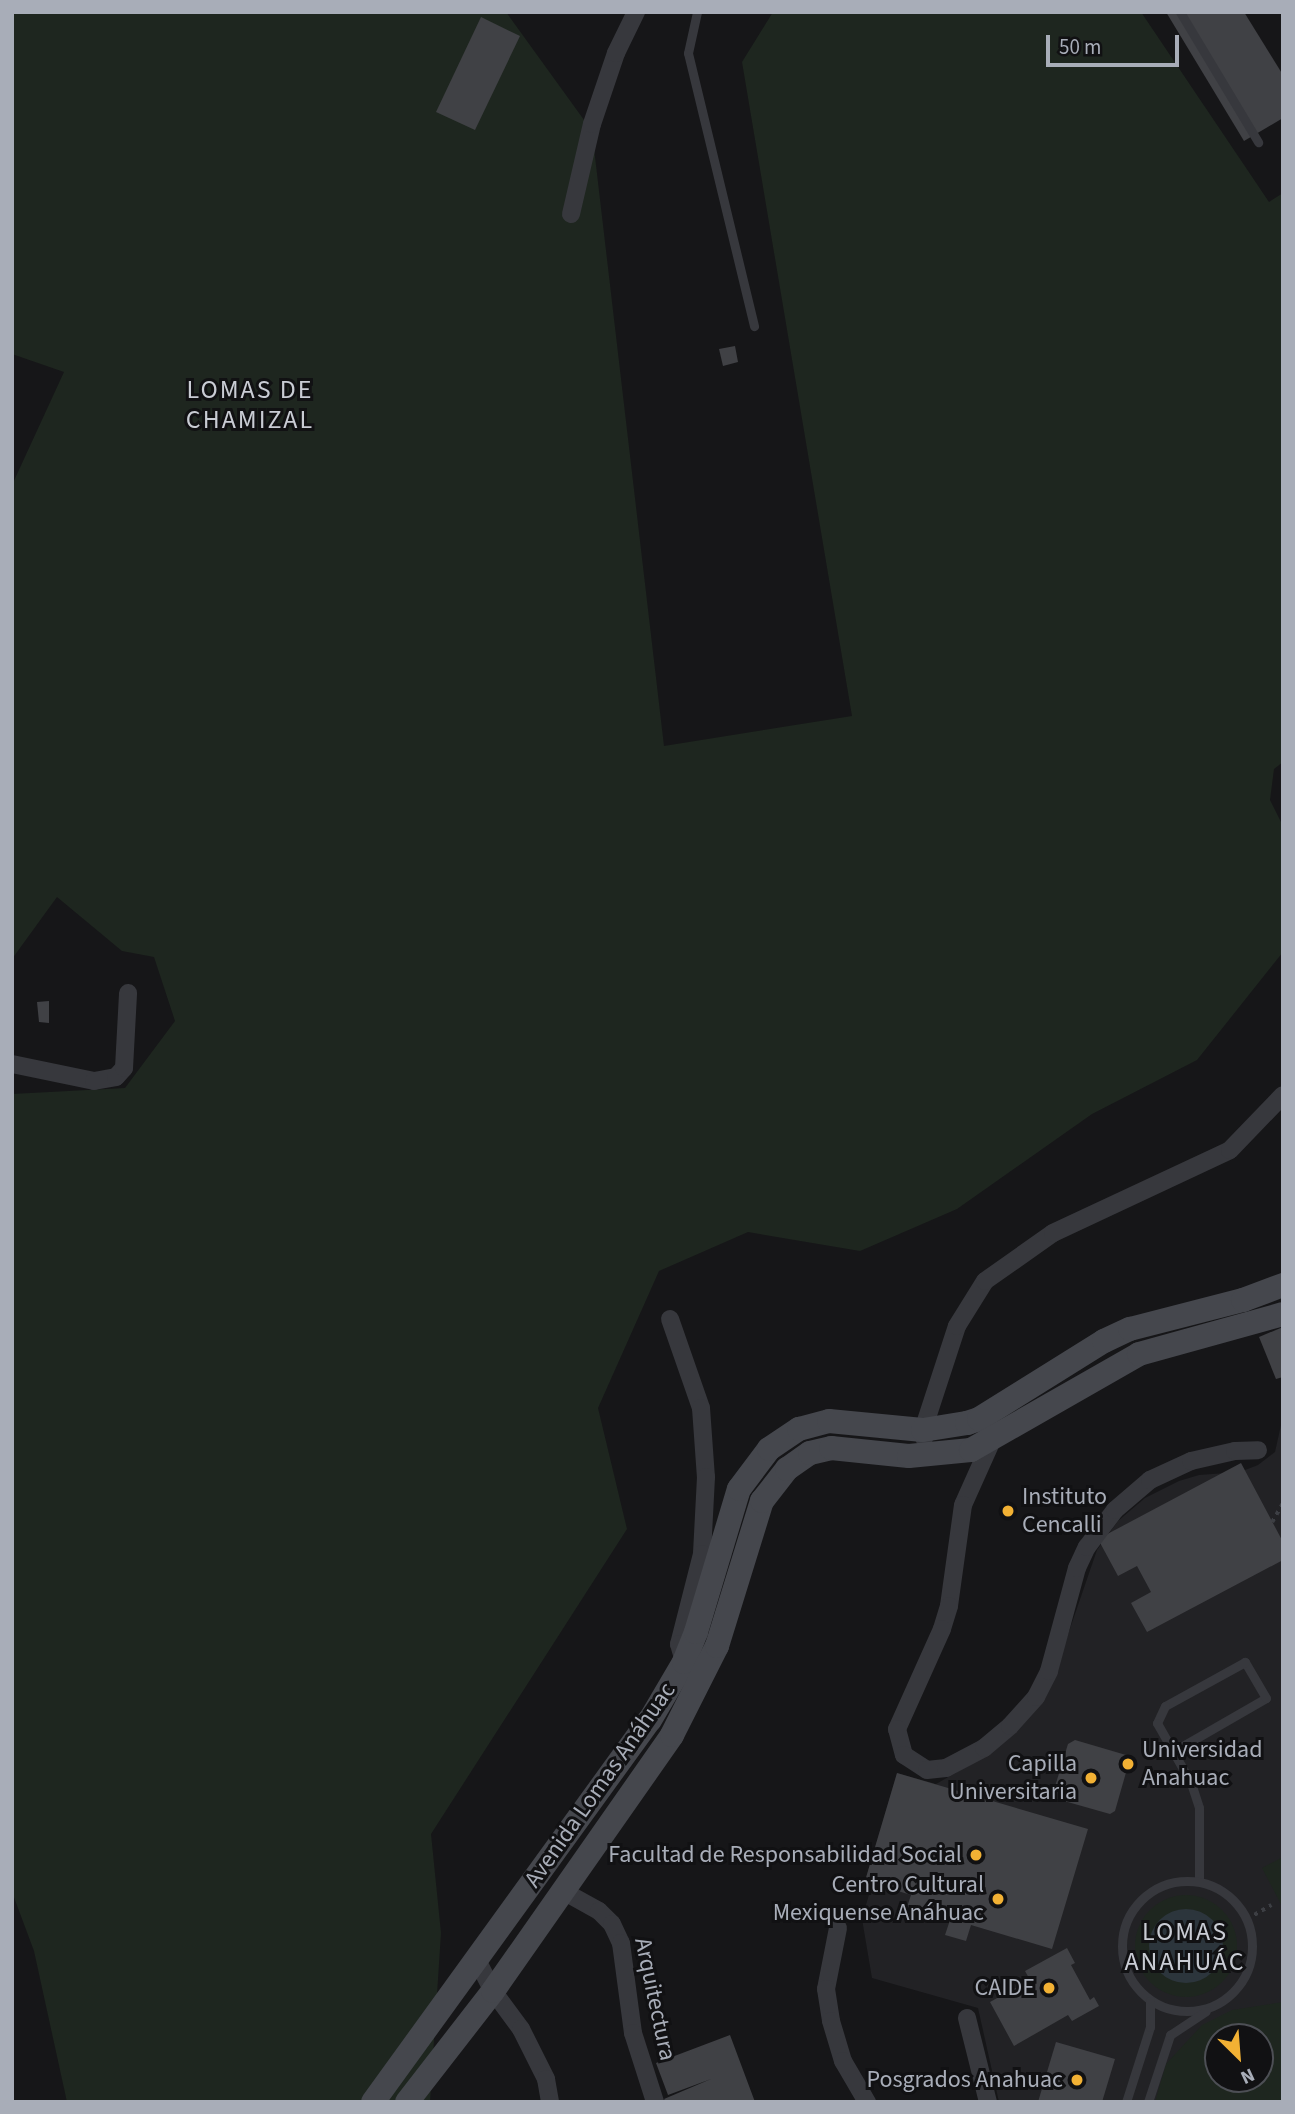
<!DOCTYPE html>
<html>
<head>
<meta charset="utf-8">
<style>
  body { margin:0 }
  #map { position:relative; width:1295px; height:2114px; overflow:hidden; background:#161618; font-family:"Source Sans 3",sans-serif }
  div>[style] { position:absolute }
  .built>* { inset:0; background:#222225 }
  .green>* { inset:0; background:#1e261f }
  .round { border-radius:50% }
  .water>* { inset:0; background:#2c353c }
  .building>* { inset:0; background:#404145 }
  .path>* { height:3.5px; margin-top:-1.75px; transform-origin:0; background:repeating-linear-gradient(90deg,#3d3f44 0 3.5px,transparent 0 8.5px) }
  .lane>* { height:9px; margin:-4.5px; padding:0 4.5px; transform-origin:4.5px; border-radius:4.5px; background:#37383d }
  .lane>.ring { margin:-4.5px; padding:0; box-sizing:content-box; background:none; border:9px solid #37383d; border-radius:50% }
  .street>* { height:18px; margin:-9px; padding:0 9px; transform-origin:9px; border-radius:9px; background:#37383d }
  .secondary>* { height:24px; margin:-12px; padding:0 12px; transform-origin:12px; border-radius:12px; background:#45474d }
  .dots>* { width:19px; height:19px; translate:-50% -50%; box-sizing:border-box; border:4px solid #111113; border-radius:50% }
  span { translate:-50% -50%; white-space:nowrap; text-align:center; line-height:1.15; -webkit-text-stroke:6px #111113; paint-order:stroke }
  .poi-label { font-size:24px; color:#a8adb8 }
  .left { translate:0 -50%; text-align:left }
  .right { translate:-100% -50%; text-align:right }
  .street-label { font-size:24px; color:#a8adb8 }
  .neighbourhood-label { font-size:26px; color:#c9ccd4; letter-spacing:2px }
  .frame { position:absolute; inset:0; border:14px solid #a8adb8; pointer-events:none }
  .north { position:absolute; left:1204px; top:2023px; width:70px; height:70px; box-sizing:border-box; background:#111113; border:2px solid #4d4f55; border-radius:50%; rotate:155deg; font-size:19px; font-weight:700; line-height:28px; text-align:center; color:#a8adb8 }
  .north::after { content:''; display:block; margin:auto; width:24px; height:32px; background:#f2b134; clip-path:polygon(50% 0,100% 100%,50% 72%,0 100%) }
  .scale { position:absolute; left:1046px; top:35px; width:133px; height:32px; box-sizing:border-box; border:4px solid #a8adb8; border-top:0; padding-left:9px; font-size:21px; line-height:24px; white-space:nowrap; color:#a8adb8; -webkit-text-stroke:5px #111113; paint-order:stroke }
</style>
</head>
<body>
<div id="map">
  <div class="built">
    <i style="clip-path:polygon(evenodd,1283px 1416px,1283px 2102px,999px 2102px,978px 2008px,872px 1978px,862px 1919px,872px 1884px,865px 1881px,897px 1773px,936px 1784px,987px 1755px,1054px 1675px,1097px 1550px,1118px 1521px,1145px 1498px,1179px 1481px,1199px 1475px,1240px 1472px,1258px 1465px,1275px 1452px,1283px 1416px,1218px 2037px,1260px 2037px,1260px 2079px,1218px 2079px,1218px 2037px)"></i>
  </div>
  <div class="green">
    <i style="clip-path:polygon(12px 12px,506px 12px,592px 131px,664px 746px,852px 716px,742px 62px,773px 12px,1141px 12px,1269px 202px,1283px 193px,1283px 762px,1274px 769px,1270px 800px,1283px 826px,1283px 952px,1197px 1060px,1092px 1114px,957px 1209px,860px 1251px,748px 1232px,659px 1271px,598px 1408px,627px 1529px,431px 1834px,441px 1933px,430px 2102px,67px 2102px,34px 1951px,12px 1892px,12px 1094px,125px 1088px,175px 1021px,154px 957px,122px 951px,57px 897px,12px 959px,12px 485px,64px 372px,12px 354px)"></i>
    <i style="clip-path:polygon(1283px 1857px,1283px 1908px,1262px 1868px)"></i>
    <i class="round" style="left:1135px;top:1895px;width:102px;height:102px"></i>
    <i style="clip-path:polygon(evenodd,1283px 2002px,1283px 2102px,1155px 2102px,1166px 2064px,1202px 2025px,1232px 2010px,1283px 2002px,1218px 2037px,1260px 2037px,1260px 2079px,1218px 2079px,1218px 2037px)"></i>
  </div>
  <div class="water">
    <i class="round" style="left:1149px;top:1909px;width:74px;height:74px"></i>
  </div>
  <div class="building">
    <i style="clip-path:polygon(1166px 12px,1244px 12px,1283px 75px,1283px 118px,1244px 141px)"></i>
    <i style="clip-path:polygon(481px 17px,520px 36px,475px 130px,436px 112px)"></i>
    <i style="clip-path:polygon(735px 346px,738px 362px,723px 366px,719px 349px)"></i>
    <i style="clip-path:polygon(49px 1001px,49px 1023px,39px 1022px,37px 1002px)"></i>
    <i style="clip-path:polygon(1283px 1327px,1283px 1377px,1276px 1379px,1259px 1337px)"></i>
    <i style="clip-path:polygon(1241px 1463px,1283px 1542px,1283px 1560px,1147px 1632px,1131px 1603px,1151px 1592px,1137px 1566px,1118px 1576px,1098px 1539px)"></i>
    <i style="clip-path:polygon(1075px 1740px,1126px 1755px,1129px 1762px,1115px 1811px,1110px 1814px,1057px 1799px,1053px 1793px,1068px 1744px)"></i>
    <i style="clip-path:polygon(897px 1773px,1088px 1829px,1052px 1949px,971px 1925px,966px 1941px,945px 1935px,950px 1920px,907px 1907px,911px 1895px,865px 1881px)"></i>
    <i style="clip-path:polygon(1067px 1948px,1075px 1963px,1071px 1965px,1090px 2000px,1094px 1997px,1099px 2006px,1072px 2021px,1068px 2015px,1014px 2046px,990px 2002px,1030px 1980px,1025px 1971px)"></i>
    <i style="clip-path:polygon(730px 2035px,755px 2102px,666px 2102px,664px 2099px,711px 2079px,668px 2095px,656px 2063px)"></i>
    <i style="clip-path:polygon(1056px 2042px,1115px 2059px,1102px 2102px,1038px 2102px)"></i>
  </div>
  <div class="path">
    <i style="left:1272px;top:1522px;width:22px;rotate:-60deg"></i>
    <i style="left:1247px;top:1919px;width:28px;rotate:-30deg"></i>
  </div>
  <div class="lane">
    <i style="left:697px;top:12px;width:42px;rotate:102.4deg"></i>
    <i style="left:688px;top:53px;width:281px;rotate:76.4deg"></i>
    <i style="left:1180px;top:12px;width:152px;rotate:59deg"></i>
    <i style="left:1174px;top:1751px;width:106px;rotate:-29.9deg"></i>
    <i style="left:1266px;top:1698px;width:42px;rotate:-120.3deg"></i>
    <i style="left:1245px;top:1662px;width:91px;rotate:151.2deg"></i>
    <i style="left:1165px;top:1706px;width:19px;rotate:115deg"></i>
    <i style="left:1157px;top:1723px;width:69px;rotate:60.5deg"></i>
    <i style="left:1191px;top:1783px;width:26px;rotate:72deg"></i>
    <i style="left:1199px;top:1808px;width:73px;rotate:90deg"></i>
    <i class="ring" style="left:1122px;top:1881px;width:121px;height:121px"></i>
    <i style="left:1126px;top:2102px;width:79px;rotate:-72.3deg"></i>
    <i style="left:1150px;top:2027px;width:26px;rotate:-90deg"></i>
    <i style="left:1148px;top:2102px;width:71px;rotate:-71.8deg"></i>
    <i style="left:1170px;top:2035px;width:43px;rotate:-33.7deg"></i>
  </div>
  <div class="street">
    <i style="left:571px;top:214px;width:92px;rotate:-76.9deg"></i>
    <i style="left:592px;top:124px;width:75px;rotate:-71.3deg"></i>
    <i style="left:616px;top:53px;width:46px;rotate:-64deg"></i>
    <i style="left:12px;top:1064px;width:84px;rotate:11.7deg"></i>
    <i style="left:94px;top:1081px;width:22px;rotate:-10deg"></i>
    <i style="left:116px;top:1077px;width:12px;rotate:-48deg"></i>
    <i style="left:124px;top:1068px;width:75px;rotate:-86.9deg"></i>
    <i style="left:670px;top:1319px;width:94px;rotate:70.8deg"></i>
    <i style="left:701px;top:1408px;width:69px;rotate:85.9deg"></i>
    <i style="left:706px;top:1477px;width:77px;rotate:93deg"></i>
    <i style="left:702px;top:1554px;width:93px;rotate:104.3deg"></i>
    <i style="left:679px;top:1644px;width:19px;rotate:74deg"></i>
    <i style="left:991px;top:1436px;width:3px;rotate:45deg"></i>
    <i style="left:993px;top:1438px;width:73px;rotate:114.1deg"></i>
    <i style="left:963px;top:1505px;width:102px;rotate:97.9deg"></i>
    <i style="left:949px;top:1606px;width:24px;rotate:107deg"></i>
    <i style="left:942px;top:1629px;width:110px;rotate:114.2deg"></i>
    <i style="left:897px;top:1729px;width:27px;rotate:75deg"></i>
    <i style="left:904px;top:1755px;width:27px;rotate:33deg"></i>
    <i style="left:927px;top:1770px;width:19px;rotate:-6deg"></i>
    <i style="left:946px;top:1768px;width:43px;rotate:-27.8deg"></i>
    <i style="left:984px;top:1748px;width:34px;rotate:-40deg"></i>
    <i style="left:1010px;top:1726px;width:39px;rotate:-48deg"></i>
    <i style="left:1036px;top:1697px;width:29px;rotate:-63deg"></i>
    <i style="left:1049px;top:1671px;width:107px;rotate:-74.8deg"></i>
    <i style="left:1077px;top:1568px;width:23px;rotate:-65deg"></i>
    <i style="left:1087px;top:1547px;width:46px;rotate:-52.9deg"></i>
    <i style="left:1115px;top:1510px;width:46px;rotate:-40.6deg"></i>
    <i style="left:1150px;top:1480px;width:45px;rotate:-24.9deg"></i>
    <i style="left:1191px;top:1461px;width:45px;rotate:-12.8deg"></i>
    <i style="left:1235px;top:1451px;width:23px;rotate:-2deg"></i>
    <i style="left:924px;top:1438px;width:8px;rotate:-97deg"></i>
    <i style="left:923px;top:1430px;width:109px;rotate:-71.9deg"></i>
    <i style="left:957px;top:1326px;width:53px;rotate:-58.1deg"></i>
    <i style="left:985px;top:1281px;width:83px;rotate:-35.2deg"></i>
    <i style="left:1053px;top:1233px;width:195px;rotate:-25.1deg"></i>
    <i style="left:1230px;top:1150px;width:76px;rotate:-46.1deg"></i>
    <i style="left:563px;top:1891px;width:41px;rotate:29.1deg"></i>
    <i style="left:599px;top:1911px;width:18px;rotate:45deg"></i>
    <i style="left:612px;top:1924px;width:21px;rotate:65deg"></i>
    <i style="left:621px;top:1943px;width:91px;rotate:82.4deg"></i>
    <i style="left:633px;top:2033px;width:72px;rotate:72.3deg"></i>
    <i style="left:838px;top:1928px;width:62px;rotate:101.1deg"></i>
    <i style="left:826px;top:1989px;width:32px;rotate:81deg"></i>
    <i style="left:831px;top:2021px;width:42px;rotate:73.3deg"></i>
    <i style="left:843px;top:2061px;width:48px;rotate:59.7deg"></i>
    <i style="left:477px;top:1960px;width:35px;rotate:63deg"></i>
    <i style="left:493px;top:1991px;width:47px;rotate:53.6deg"></i>
    <i style="left:521px;top:2029px;width:56px;rotate:63.4deg"></i>
    <i style="left:546px;top:2079px;width:23px;rotate:80deg"></i>
    <i style="left:967px;top:2018px;width:87px;rotate:76deg"></i>
  </div>
  <div class="secondary">
    <i style="left:373px;top:2102px;width:472px;rotate:-54.1deg"></i>
    <i style="left:650px;top:1720px;width:67px;rotate:-59.6deg"></i>
    <i style="left:684px;top:1662px;width:32px;rotate:-68deg"></i>
    <i style="left:696px;top:1632px;width:149px;rotate:-73.3deg"></i>
    <i style="left:739px;top:1489px;width:50px;rotate:-53.1deg"></i>
    <i style="left:769px;top:1449px;width:36px;rotate:-34deg"></i>
    <i style="left:799px;top:1429px;width:31px;rotate:-15deg"></i>
    <i style="left:829px;top:1421px;width:94px;rotate:5.5deg"></i>
    <i style="left:923px;top:1430px;width:45px;rotate:-9deg"></i>
    <i style="left:967px;top:1423px;width:13px;rotate:-18deg"></i>
    <i style="left:979px;top:1419px;width:147px;rotate:-32deg"></i>
    <i style="left:1104px;top:1341px;width:29px;rotate:-25deg"></i>
    <i style="left:1130px;top:1329px;width:117px;rotate:-14.4deg"></i>
    <i style="left:1243px;top:1300px;width:43px;rotate:-20.6deg"></i>
    <i style="left:407px;top:2102px;width:140px;rotate:-52.2deg"></i>
    <i style="left:493px;top:1991px;width:312px;rotate:-55deg"></i>
    <i style="left:672px;top:1735px;width:100px;rotate:-63.2deg"></i>
    <i style="left:717px;top:1646px;width:152px;rotate:-72.8deg"></i>
    <i style="left:762px;top:1501px;width:41px;rotate:-52deg"></i>
    <i style="left:787px;top:1469px;width:28px;rotate:-35deg"></i>
    <i style="left:810px;top:1453px;width:22px;rotate:-13deg"></i>
    <i style="left:831px;top:1448px;width:78px;rotate:5.9deg"></i>
    <i style="left:909px;top:1456px;width:62px;rotate:-5.5deg"></i>
    <i style="left:971px;top:1450px;width:193px;rotate:-29.7deg"></i>
    <i style="left:1139px;top:1354px;width:149px;rotate:-15.5deg"></i>
  </div>
  <div class="dots">
    <i style="left:1008px;top:1511px;background:#f2b134"></i>
    <i style="left:1128px;top:1764px;background:#f2b134"></i>
    <i style="left:1091px;top:1778px;background:#f2b134"></i>
    <i style="left:976px;top:1855px;background:#f2b134"></i>
    <i style="left:998px;top:1899px;background:#f2b134"></i>
    <i style="left:1049px;top:1988px;background:#f2b134"></i>
    <i style="left:1077px;top:2080px;background:#f2b134"></i>
  </div>
  <div class="poi-label">
    <span class="left" style="left:1022px;top:1511px">Instituto<br>Cencalli</span>
    <span class="left" style="left:1142px;top:1764px">Universidad<br>Anahuac</span>
    <span class="right" style="left:1077px;top:1778px">Capilla<br>Universitaria</span>
    <span class="right" style="left:962px;top:1855px">Facultad de Responsabilidad Social</span>
    <span class="right" style="left:984px;top:1899px">Centro Cultural<br>Mexiquense Anáhuac</span>
    <span class="right" style="left:1035px;top:1988px">CAIDE</span>
    <span class="right" style="left:1063px;top:2080px">Posgrados Anahuac</span>
  </div>
  <div class="street-label">
    <span style="left:600px;top:1785px;rotate:-55deg">Avenida Lomas Anáhuac</span>
    <span style="left:655px;top:1999px;rotate:78deg">Arquitectura</span>
  </div>
  <div class="neighbourhood-label">
    <span style="left:250px;top:405px">LOMAS DE<br>CHAMIZAL</span>
    <span style="left:1185px;top:1947px">LOMAS<br>ANAHUÁC</span>
  </div>
  <div class="frame"></div>
  <div class="north">N</div>
  <div class="scale">50 m</div>
</div>
</body>
</html>
